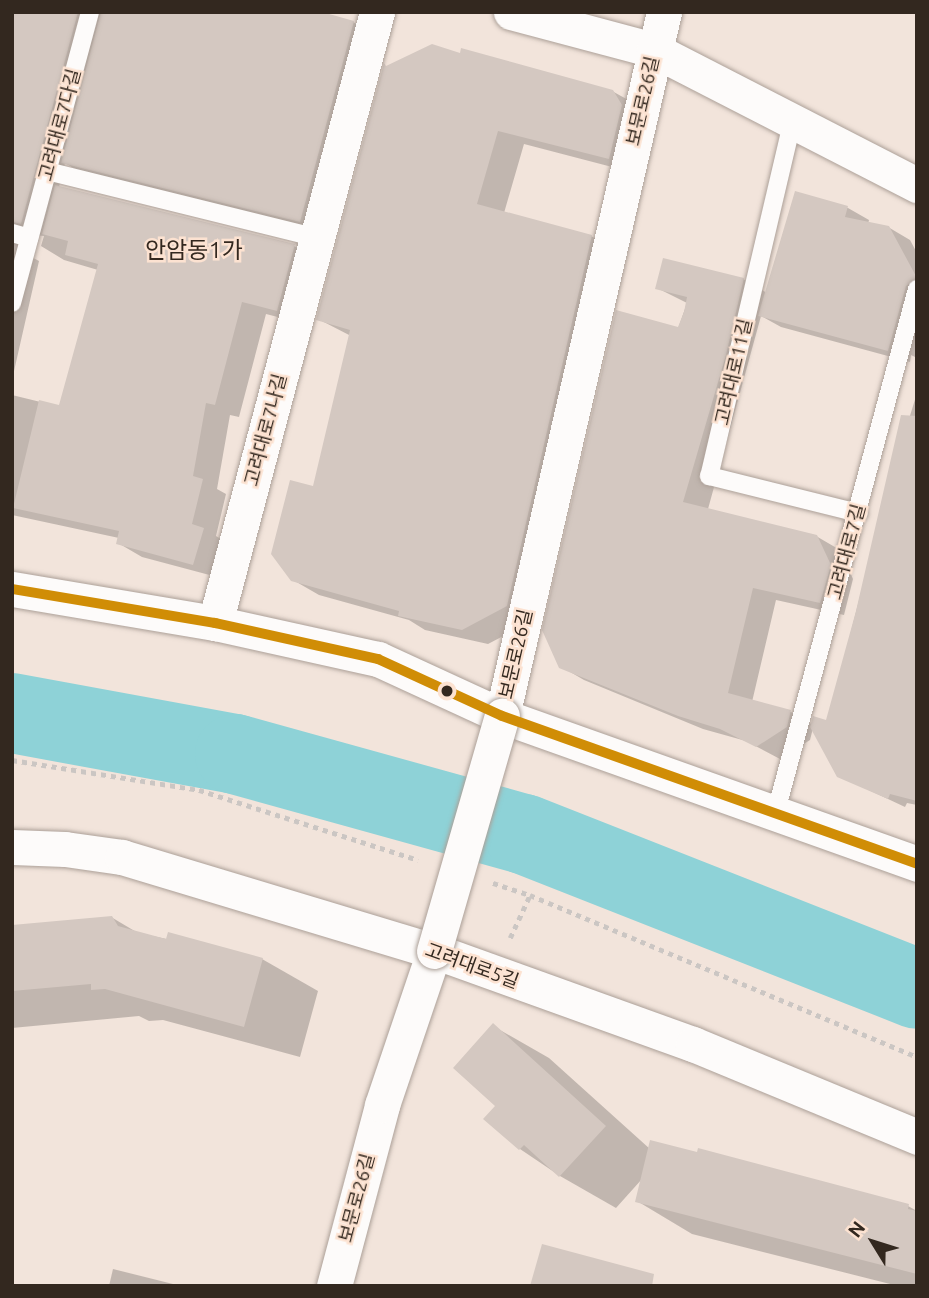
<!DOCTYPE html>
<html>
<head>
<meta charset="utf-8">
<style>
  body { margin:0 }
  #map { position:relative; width:929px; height:1298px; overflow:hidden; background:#f2e4db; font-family:Ubuntu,"Noto Sans KR",sans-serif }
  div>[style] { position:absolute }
  .shadow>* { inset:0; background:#0003 }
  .river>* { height:80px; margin:-40px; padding:0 40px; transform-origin:40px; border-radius:40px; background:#8ed2d7 }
  .building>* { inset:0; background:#d4c8c1 }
  .path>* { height:4.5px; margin-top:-2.25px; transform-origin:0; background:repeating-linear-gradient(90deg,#cbc6c3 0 5px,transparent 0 10px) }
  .roads { filter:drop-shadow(0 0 2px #aca098) drop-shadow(0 0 2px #aca098) }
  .lane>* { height:18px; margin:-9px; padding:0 9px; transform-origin:9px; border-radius:9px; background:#fdfbfa }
  .street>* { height:35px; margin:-17.5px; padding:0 17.5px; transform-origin:17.5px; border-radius:17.5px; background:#fdfbfa }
  .bridges { filter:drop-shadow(0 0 2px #aca098) drop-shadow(0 0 2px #aca098) }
  .street-bridge>* { height:35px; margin:-17.5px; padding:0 17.5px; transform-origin:17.5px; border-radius:17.5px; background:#fdfbfa }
  .bus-1>* { height:10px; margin:-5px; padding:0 5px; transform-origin:5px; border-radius:5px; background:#d08d06 }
  .dots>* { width:19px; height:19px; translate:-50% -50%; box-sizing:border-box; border:4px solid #fce2d1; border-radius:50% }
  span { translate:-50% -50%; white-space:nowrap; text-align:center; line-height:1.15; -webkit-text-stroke:5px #fce2d1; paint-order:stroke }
  .street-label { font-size:19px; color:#33281f }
  .quarter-label { font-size:23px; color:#33281f }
  .frame { position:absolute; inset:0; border:14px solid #33281f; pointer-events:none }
  .north { position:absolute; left:838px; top:1207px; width:70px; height:70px; -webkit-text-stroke:5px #fce2d1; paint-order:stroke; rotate:308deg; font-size:19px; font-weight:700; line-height:28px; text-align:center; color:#33281f }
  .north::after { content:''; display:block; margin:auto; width:24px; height:32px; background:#33281f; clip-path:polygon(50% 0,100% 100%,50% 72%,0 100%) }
</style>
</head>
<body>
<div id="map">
  <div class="shadow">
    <i style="clip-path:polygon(12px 12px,315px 12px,353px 22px,377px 36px,324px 234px,87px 176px,65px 163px,59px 187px,294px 246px,318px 259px,301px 323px,266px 314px,239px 417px,230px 415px,217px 489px,226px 494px,216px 536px,227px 543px,217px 577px,142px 557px,118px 543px,119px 538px,12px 515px,12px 395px,61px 407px,98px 270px,64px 260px,41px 246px,44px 236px,33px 235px,26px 254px,39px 261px,12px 380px)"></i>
    <i style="clip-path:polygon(461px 55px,612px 91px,639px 106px,635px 173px,524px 144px,504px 213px,591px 236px,617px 251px,532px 621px,488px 644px,425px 630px,409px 620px,319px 595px,293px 580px,351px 336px,318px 319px,387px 67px)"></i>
    <i style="clip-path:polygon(797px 193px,848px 208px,869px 220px,868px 224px,888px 227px,910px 240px,917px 253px,917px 358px,911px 355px,910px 362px,781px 327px,761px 316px,708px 509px,816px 536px,840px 550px,853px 579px,844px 615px,776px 600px,752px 702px,791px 712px,813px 725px,828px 722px,887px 490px,917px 393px,917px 805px,907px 803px,905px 807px,839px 776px,813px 728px,810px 740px,780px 759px,746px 741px,703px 729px,584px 680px,560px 666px,687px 303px,657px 288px,743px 279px,767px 293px)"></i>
    <i style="clip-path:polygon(111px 917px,138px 933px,262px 959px,318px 991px,300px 1057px,163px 1020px,149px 1021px,139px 1016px,12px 1028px,12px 927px)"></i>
    <i style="clip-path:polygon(493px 1026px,549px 1058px,650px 1149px,908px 1206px,917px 1211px,917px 1286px,898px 1286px,692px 1234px,637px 1201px,642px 1179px,616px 1208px,560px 1176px,520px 1149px,486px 1119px,498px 1106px)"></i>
    <i style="clip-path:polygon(113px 1269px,173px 1284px,176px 1286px,109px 1286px)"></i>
  </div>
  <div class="river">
    <i style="left:12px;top:713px;width:227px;rotate:10.4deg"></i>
    <i style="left:235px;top:754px;width:300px;rotate:15.5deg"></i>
    <i style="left:524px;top:834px;width:422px;rotate:21.5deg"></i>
  </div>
  <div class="building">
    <i style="clip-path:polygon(12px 12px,78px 12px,21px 224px,12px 222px)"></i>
    <i style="clip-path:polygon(101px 12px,322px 12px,354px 21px,300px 222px,61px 163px)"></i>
    <i style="clip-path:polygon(432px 44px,460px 53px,461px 48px,613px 90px,622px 105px,609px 159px,498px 131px,477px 204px,592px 235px,507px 606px,462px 630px,398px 616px,399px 611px,291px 581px,271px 554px,290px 480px,313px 486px,350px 330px,316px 320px,384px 63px,386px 66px)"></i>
    <i style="clip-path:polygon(55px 185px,295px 244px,277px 311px,242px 302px,215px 405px,206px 403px,193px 476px,203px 479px,192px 524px,204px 528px,193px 565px,116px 544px,119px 531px,13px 508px,39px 400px,59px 405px,98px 264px,65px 255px,68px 241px,42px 234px)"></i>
    <i style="clip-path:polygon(795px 191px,848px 206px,845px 217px,889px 226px,917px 278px,906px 286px,888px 351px,758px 316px)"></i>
    <i style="clip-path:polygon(663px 258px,744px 278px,726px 355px,683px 502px,817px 535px,831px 565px,820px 603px,753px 588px,728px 693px,791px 710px,787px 727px,756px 747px,720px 729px,678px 716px,559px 668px,542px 630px,616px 310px,678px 327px,684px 312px,687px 297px,655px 289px)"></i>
    <i style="clip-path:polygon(901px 415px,917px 416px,917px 801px,890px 794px,888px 799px,837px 777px,810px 727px,813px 716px,826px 720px,856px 611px)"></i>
    <i style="clip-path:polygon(112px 916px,118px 926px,166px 939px,168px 932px,263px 958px,244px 1027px,105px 989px,91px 990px,91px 984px,12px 991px,12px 925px)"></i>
    <i style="clip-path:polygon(493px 1023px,606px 1126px,559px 1177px,524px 1145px,519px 1150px,483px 1119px,495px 1106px,453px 1068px)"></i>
    <i style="clip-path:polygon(650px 1140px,697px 1152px,698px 1148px,909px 1204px,908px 1209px,917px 1211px,917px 1274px,635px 1202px)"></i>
    <i style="clip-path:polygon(542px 1244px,654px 1274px,652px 1286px,530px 1286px)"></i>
  </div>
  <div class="path">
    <i style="left:12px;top:760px;width:189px;rotate:9.1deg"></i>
    <i style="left:199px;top:790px;width:230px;rotate:17.7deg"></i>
    <i style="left:493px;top:883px;width:39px;rotate:18deg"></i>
    <i style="left:530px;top:895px;width:420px;rotate:22.7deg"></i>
    <i style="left:510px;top:938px;width:47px;rotate:-65.1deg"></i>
  </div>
  <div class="roads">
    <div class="lane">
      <i style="left:793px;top:119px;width:367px;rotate:103.2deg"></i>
      <i style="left:709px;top:476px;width:154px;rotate:13.9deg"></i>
      <i style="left:47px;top:171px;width:278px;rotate:13.9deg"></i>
      <i style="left:12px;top:233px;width:18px;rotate:16deg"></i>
      <i style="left:12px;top:303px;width:301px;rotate:-75deg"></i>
      <i style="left:775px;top:815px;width:545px;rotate:-74.89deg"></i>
    </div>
    <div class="street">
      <i style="left:511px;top:12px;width:148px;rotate:14.9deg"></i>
      <i style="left:654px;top:50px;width:296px;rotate:27.2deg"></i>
      <i style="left:12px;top:589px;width:206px;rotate:9.5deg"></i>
      <i style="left:215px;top:623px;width:167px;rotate:12.5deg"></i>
      <i style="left:378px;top:659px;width:136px;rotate:24.7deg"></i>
      <i style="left:502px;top:716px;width:441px;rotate:19.6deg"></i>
      <i style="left:215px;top:623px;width:632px;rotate:-75.15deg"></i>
      <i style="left:502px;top:716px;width:722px;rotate:-77.04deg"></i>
      <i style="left:12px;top:847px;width:53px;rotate:2.2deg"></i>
      <i style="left:65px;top:849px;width:58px;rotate:8deg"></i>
      <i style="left:122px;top:857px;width:326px;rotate:16.8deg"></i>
      <i style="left:434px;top:951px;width:275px;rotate:19.8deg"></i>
      <i style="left:693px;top:1044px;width:243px;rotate:22.5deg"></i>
      <i style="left:334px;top:1286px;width:187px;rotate:-75.1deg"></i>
      <i style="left:382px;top:1105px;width:163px;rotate:-71.3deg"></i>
    </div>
  </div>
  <div class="bridges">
    <div class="street-bridge">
      <i style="left:434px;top:951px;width:245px;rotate:-73.9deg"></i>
    </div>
  </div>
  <div class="bus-1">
    <i style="left:12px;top:589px;width:206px;rotate:9.5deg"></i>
    <i style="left:215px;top:623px;width:167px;rotate:12.5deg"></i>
    <i style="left:378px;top:659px;width:136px;rotate:24.7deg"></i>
    <i style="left:502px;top:716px;width:441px;rotate:19.6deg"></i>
  </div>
  <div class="dots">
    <i style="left:447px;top:691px;background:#33281f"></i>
  </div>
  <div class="street-label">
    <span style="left:643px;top:101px;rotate:-77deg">보문로26길</span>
    <span style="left:60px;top:125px;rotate:-75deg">고려대로7다길</span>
    <span style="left:734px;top:372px;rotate:-77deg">고려대로11길</span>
    <span style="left:266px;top:430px;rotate:-75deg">고려대로7나길</span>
    <span style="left:847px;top:552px;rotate:-75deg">고려대로7길</span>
    <span style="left:516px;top:654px;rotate:-77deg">보문로26길</span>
    <span style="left:472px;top:966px;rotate:20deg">고려대로5길</span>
    <span style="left:357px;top:1198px;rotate:-75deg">보문로26길</span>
  </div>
  <div class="quarter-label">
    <span style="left:194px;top:250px">안암동1가</span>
  </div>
  <div class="frame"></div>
  <div class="north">N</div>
</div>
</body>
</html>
